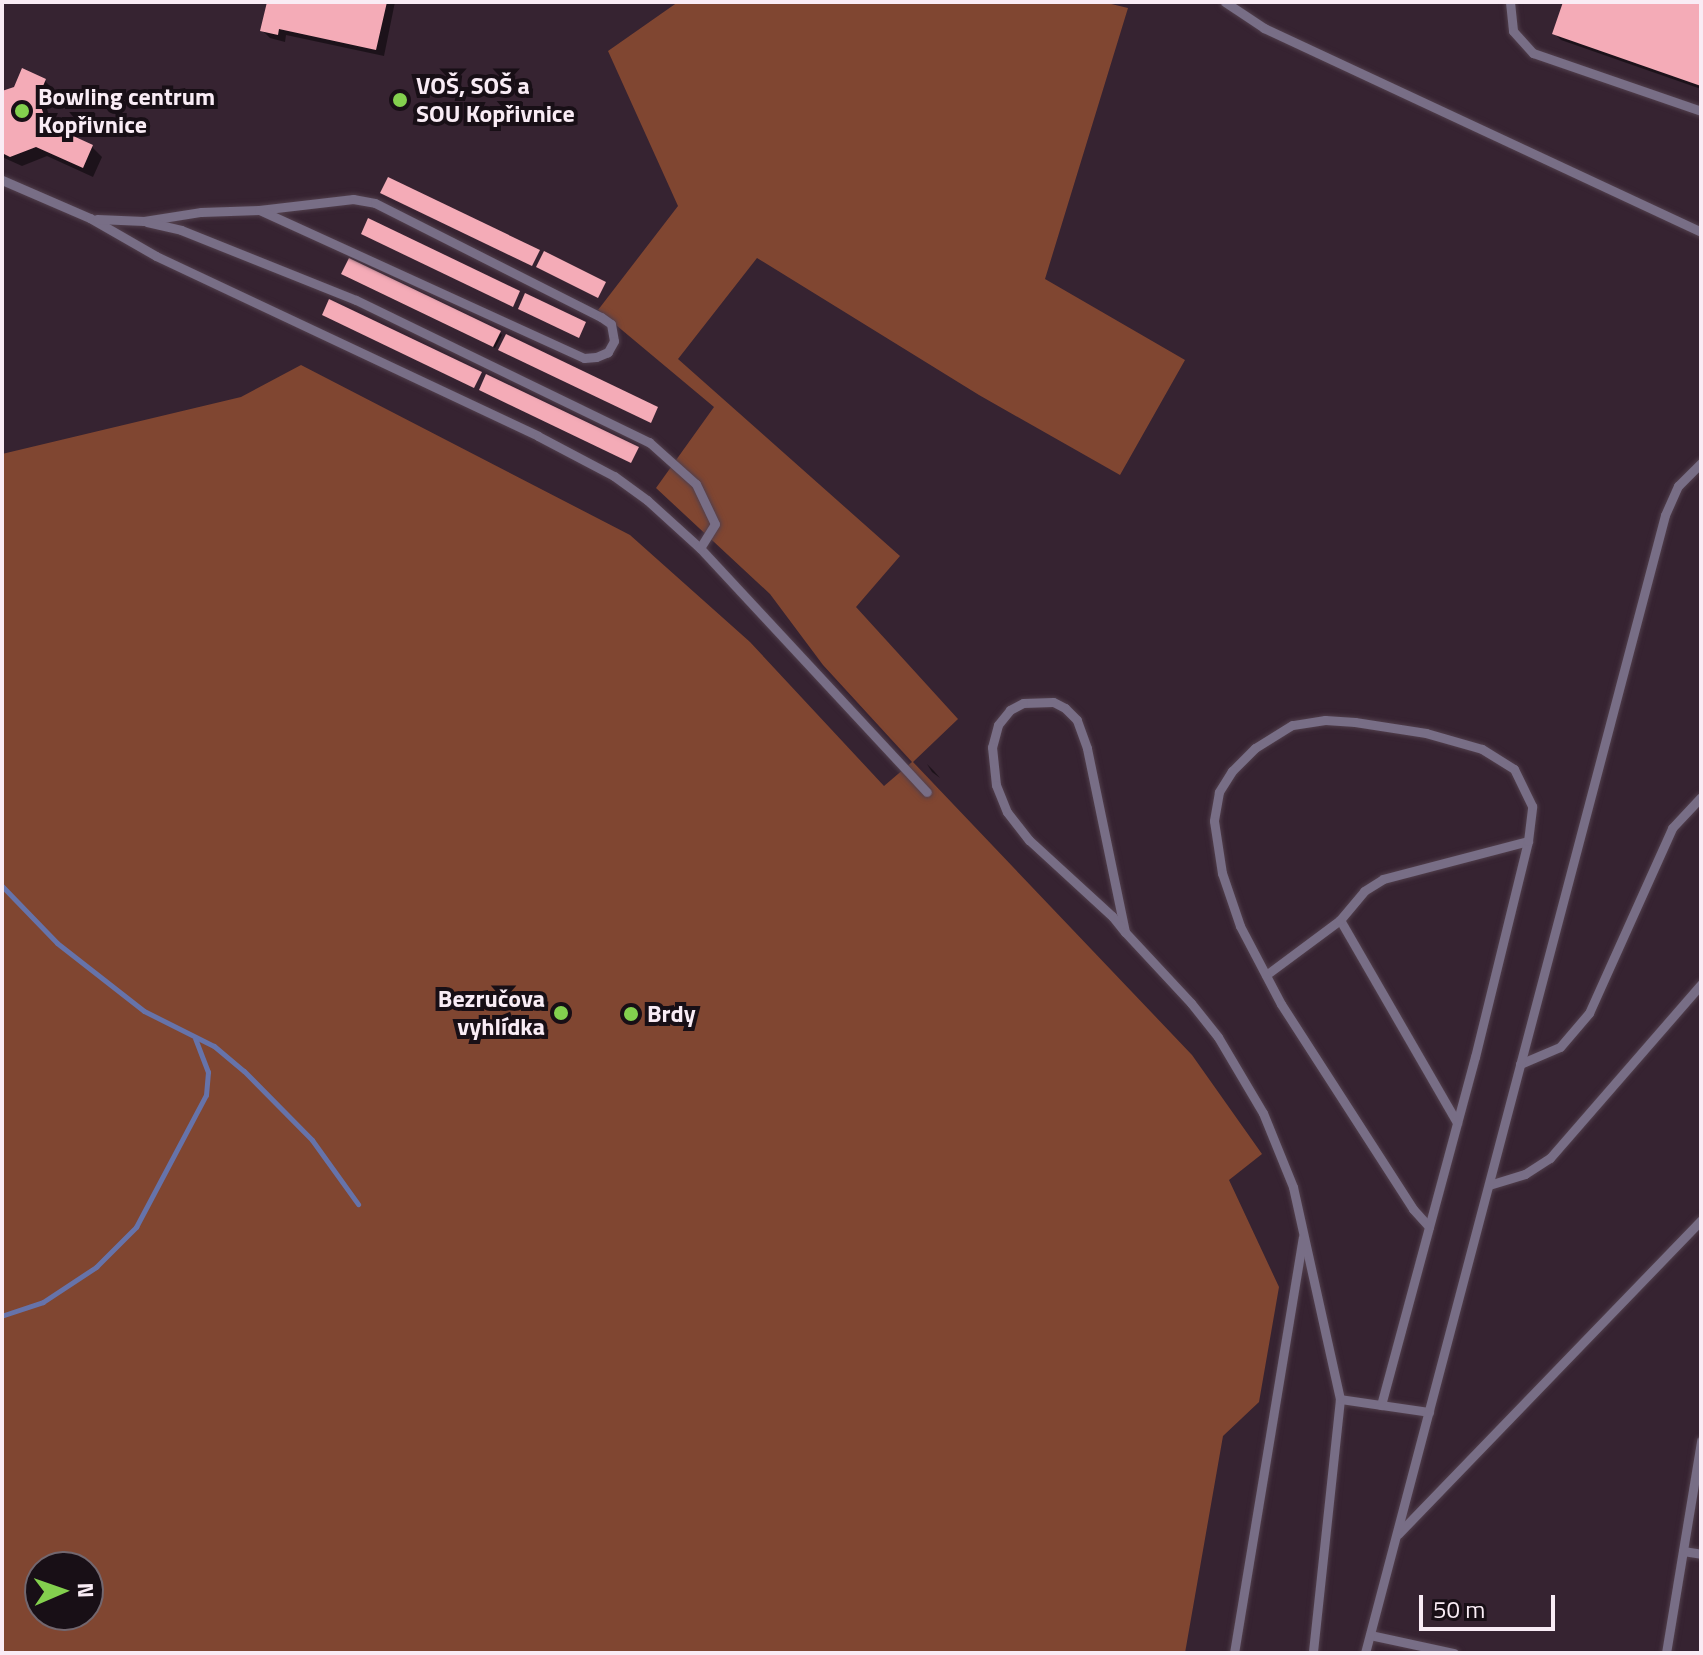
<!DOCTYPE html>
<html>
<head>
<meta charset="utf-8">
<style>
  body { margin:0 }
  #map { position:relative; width:1703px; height:1655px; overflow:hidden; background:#362331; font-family:"Titillium Web",sans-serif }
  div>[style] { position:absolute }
  .forest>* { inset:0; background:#804631 }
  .shadow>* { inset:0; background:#0007 }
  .stream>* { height:5px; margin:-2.5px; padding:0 2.5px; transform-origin:2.5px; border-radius:2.5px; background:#6673aa }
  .building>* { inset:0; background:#f4abb7 }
  .roads { filter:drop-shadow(0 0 2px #513f4c) drop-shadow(0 0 2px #513f4c) }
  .service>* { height:9px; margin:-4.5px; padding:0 4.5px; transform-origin:4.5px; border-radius:4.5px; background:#786e86 }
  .dots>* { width:22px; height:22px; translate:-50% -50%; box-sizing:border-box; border:4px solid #180f16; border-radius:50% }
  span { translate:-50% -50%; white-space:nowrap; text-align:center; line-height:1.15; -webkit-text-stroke:8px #180f16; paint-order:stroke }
  .poi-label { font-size:24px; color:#f9ecf5; font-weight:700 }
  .left { translate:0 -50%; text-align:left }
  .right { translate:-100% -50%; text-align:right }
  .frame { position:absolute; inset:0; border:4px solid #f9ecf5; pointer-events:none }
  .north { position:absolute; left:24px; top:1551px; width:80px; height:80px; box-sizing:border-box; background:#180f16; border:2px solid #72676f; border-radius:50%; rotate:88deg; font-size:22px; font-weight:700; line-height:32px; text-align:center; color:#f9ecf5 }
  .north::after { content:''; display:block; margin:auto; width:28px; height:36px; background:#83d04e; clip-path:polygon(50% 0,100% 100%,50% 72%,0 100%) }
  .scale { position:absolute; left:1419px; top:1595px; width:136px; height:36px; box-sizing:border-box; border:4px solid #f9ecf5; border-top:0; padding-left:10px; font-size:24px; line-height:28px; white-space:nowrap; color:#f9ecf5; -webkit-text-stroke:6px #180f16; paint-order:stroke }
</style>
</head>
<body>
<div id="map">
  <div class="forest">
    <i style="clip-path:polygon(evenodd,678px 2px,1103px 2px,1128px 8px,1045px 279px,1185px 360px,1120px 475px,979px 395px,757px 258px,678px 359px,900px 556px,856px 607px,958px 719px,913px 762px,1192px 1055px,1262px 1154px,1229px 1180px,1279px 1287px,1259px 1402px,1223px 1436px,1185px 1653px,2px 1653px,2px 454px,241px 397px,301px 365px,630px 535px,750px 642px,884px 786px,912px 762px,823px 665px,770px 594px,656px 488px,714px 407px,598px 310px,678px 206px,608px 51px,678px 2px,40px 1567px,88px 1567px,88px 1615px,40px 1615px,40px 1567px)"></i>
  </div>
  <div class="shadow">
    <i style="clip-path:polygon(269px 2px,395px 2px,384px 56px,286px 35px,285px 42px,270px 38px,263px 31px)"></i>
    <i style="clip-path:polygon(1565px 2px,1701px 2px,1701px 89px,1561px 40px,1554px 33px)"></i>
    <i style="clip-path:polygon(45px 81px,55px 91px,47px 109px,54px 130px,92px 147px,102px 157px,93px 177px,47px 156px,22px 166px,2px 157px,2px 93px)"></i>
    <i style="clip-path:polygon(345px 276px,500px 333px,502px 335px,495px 348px)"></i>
    <i style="clip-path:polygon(927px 764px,934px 771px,940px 778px,932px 772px)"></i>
  </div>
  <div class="stream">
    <i style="left:2px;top:886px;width:79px;rotate:46deg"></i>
    <i style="left:57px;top:943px;width:110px;rotate:38deg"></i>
    <i style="left:144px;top:1011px;width:78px;rotate:26.6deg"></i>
    <i style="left:214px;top:1046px;width:39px;rotate:40deg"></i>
    <i style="left:244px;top:1071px;width:97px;rotate:45.4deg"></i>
    <i style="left:312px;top:1140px;width:79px;rotate:54.3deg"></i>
    <i style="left:4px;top:1315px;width:41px;rotate:-18.4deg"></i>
    <i style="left:43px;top:1302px;width:64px;rotate:-33.4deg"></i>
    <i style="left:96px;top:1267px;width:57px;rotate:-45deg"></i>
    <i style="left:136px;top:1227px;width:149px;rotate:-62.1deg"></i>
    <i style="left:206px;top:1095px;width:23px;rotate:-85deg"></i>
    <i style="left:208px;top:1072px;width:36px;rotate:-111deg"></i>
  </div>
  <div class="building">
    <i style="clip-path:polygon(267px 2px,387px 2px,376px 50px,279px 29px,278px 35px,260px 31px)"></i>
    <i style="clip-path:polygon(1563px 2px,1701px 2px,1701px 86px,1552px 34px)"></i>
    <i style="clip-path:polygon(22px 68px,46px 79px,38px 98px,47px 124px,93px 145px,83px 168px,36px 147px,10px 157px,2px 153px,2px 91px,14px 87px)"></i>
    <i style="clip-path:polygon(388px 177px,540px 250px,532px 266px,380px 193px)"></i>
    <i style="clip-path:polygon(368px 218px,520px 291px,513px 307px,361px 234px)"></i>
    <i style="clip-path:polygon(544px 251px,606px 282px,598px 298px,536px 267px)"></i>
    <i style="clip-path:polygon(349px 258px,501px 331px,493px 347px,341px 274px)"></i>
    <i style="clip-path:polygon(525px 293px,586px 322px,579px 338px,518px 309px)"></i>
    <i style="clip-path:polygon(329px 299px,482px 372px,474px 388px,322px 315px)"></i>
    <i style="clip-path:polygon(506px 334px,658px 407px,651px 423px,498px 350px)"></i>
    <i style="clip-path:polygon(486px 374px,639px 447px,631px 463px,479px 390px)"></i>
  </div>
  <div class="roads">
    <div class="service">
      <i style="left:1225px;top:2px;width:47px;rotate:33.7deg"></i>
      <i style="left:1264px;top:28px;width:482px;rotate:25deg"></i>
      <i style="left:1510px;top:2px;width:29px;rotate:84deg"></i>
      <i style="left:1513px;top:31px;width:30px;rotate:48deg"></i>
      <i style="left:1533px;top:53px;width:178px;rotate:19deg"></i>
      <i style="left:2px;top:180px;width:96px;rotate:23.4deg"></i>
      <i style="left:90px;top:218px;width:76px;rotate:29.9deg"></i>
      <i style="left:156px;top:256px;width:422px;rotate:25.2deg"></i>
      <i style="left:538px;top:436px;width:86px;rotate:27.8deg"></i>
      <i style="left:614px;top:476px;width:41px;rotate:36deg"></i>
      <i style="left:647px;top:500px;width:72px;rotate:42.2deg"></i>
      <i style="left:700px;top:548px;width:333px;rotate:47.1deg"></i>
      <i style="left:97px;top:219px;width:47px;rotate:2.4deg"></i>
      <i style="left:144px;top:221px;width:58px;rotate:-9deg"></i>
      <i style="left:201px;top:212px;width:58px;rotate:-2deg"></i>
      <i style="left:259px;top:210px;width:95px;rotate:-6.7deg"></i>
      <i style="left:353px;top:199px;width:22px;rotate:10deg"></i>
      <i style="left:375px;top:203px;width:253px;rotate:26.8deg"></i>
      <i style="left:601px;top:317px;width:12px;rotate:35deg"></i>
      <i style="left:611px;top:324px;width:17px;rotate:80deg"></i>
      <i style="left:614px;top:341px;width:13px;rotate:119deg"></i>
      <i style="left:608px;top:352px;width:13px;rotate:157deg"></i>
      <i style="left:596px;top:357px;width:12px;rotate:175deg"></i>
      <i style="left:584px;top:358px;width:357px;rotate:-155.5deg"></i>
      <i style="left:147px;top:222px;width:35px;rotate:13deg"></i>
      <i style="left:181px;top:230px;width:188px;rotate:21.8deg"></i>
      <i style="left:356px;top:300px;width:326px;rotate:25.9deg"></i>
      <i style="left:649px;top:442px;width:63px;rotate:41.8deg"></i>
      <i style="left:696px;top:484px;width:44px;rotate:64.6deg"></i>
      <i style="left:715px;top:524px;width:28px;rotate:122deg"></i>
      <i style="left:1340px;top:920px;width:234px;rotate:60deg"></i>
      <i style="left:1125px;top:932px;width:188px;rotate:-101.7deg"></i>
      <i style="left:1087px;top:748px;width:30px;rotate:-110deg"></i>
      <i style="left:1077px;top:720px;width:17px;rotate:-135deg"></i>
      <i style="left:1065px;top:708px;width:13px;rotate:-153deg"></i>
      <i style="left:1053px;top:702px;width:30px;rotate:178deg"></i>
      <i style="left:1023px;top:703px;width:15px;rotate:152deg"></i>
      <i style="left:1010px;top:710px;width:19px;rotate:129deg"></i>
      <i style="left:998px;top:725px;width:23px;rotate:105deg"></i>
      <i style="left:992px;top:747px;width:38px;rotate:84deg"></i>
      <i style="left:996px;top:785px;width:29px;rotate:68deg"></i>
      <i style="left:1007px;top:812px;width:36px;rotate:52deg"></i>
      <i style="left:1029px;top:840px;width:113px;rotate:42.5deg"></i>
      <i style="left:1112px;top:916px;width:21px;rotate:51deg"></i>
      <i style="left:1125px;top:932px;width:97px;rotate:47.1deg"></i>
      <i style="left:1191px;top:1003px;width:43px;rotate:51.5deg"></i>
      <i style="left:1218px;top:1037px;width:88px;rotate:59.4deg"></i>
      <i style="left:1263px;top:1113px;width:80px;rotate:67.9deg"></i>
      <i style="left:1293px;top:1187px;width:217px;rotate:77.5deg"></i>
      <i style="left:1340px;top:1399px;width:255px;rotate:96.1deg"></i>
      <i style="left:1266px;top:975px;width:92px;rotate:-36.6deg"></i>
      <i style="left:1340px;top:920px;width:38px;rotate:-50deg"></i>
      <i style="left:1364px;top:891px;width:22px;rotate:-32deg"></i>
      <i style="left:1383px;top:879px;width:150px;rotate:-14.7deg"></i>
      <i style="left:1520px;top:1064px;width:43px;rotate:-23deg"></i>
      <i style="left:1560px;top:1047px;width:45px;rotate:-49.5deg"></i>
      <i style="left:1589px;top:1013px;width:203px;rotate:-65.8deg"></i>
      <i style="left:1672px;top:828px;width:42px;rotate:-46.9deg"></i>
      <i style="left:1489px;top:1185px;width:38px;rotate:-17deg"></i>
      <i style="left:1525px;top:1174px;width:30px;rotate:-33deg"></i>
      <i style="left:1550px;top:1158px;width:230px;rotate:-49deg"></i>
      <i style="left:1340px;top:1399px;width:90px;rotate:8.3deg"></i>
      <i style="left:1381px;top:1405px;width:360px;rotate:-74.9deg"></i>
      <i style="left:1475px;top:1057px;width:222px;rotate:-76.2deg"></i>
      <i style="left:1528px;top:841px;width:35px;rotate:-83deg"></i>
      <i style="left:1532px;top:806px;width:41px;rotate:-115.9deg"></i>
      <i style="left:1514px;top:769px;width:38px;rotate:-148deg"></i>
      <i style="left:1482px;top:749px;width:58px;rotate:-164.1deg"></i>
      <i style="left:1426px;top:733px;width:72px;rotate:-171.2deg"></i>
      <i style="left:1355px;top:722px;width:30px;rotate:-176deg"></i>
      <i style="left:1325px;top:720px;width:33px;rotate:171deg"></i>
      <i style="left:1292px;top:725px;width:44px;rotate:148.1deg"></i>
      <i style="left:1255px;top:748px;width:33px;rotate:135deg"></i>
      <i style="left:1232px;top:771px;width:25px;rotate:122deg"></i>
      <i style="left:1219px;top:792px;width:29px;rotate:100deg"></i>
      <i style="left:1214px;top:821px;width:53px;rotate:81.3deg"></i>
      <i style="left:1222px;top:873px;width:56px;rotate:71.2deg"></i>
      <i style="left:1240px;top:926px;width:88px;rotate:62.3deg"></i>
      <i style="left:1281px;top:1004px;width:244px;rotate:57.2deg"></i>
      <i style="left:1413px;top:1209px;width:24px;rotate:48deg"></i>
      <i style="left:1398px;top:1534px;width:436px;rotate:-46deg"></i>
      <i style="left:1683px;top:1551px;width:18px;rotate:9deg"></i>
      <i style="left:1370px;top:1635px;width:86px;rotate:12.1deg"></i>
      <i style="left:1234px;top:1653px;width:421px;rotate:-80.6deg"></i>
      <i style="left:1365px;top:1653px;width:1177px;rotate:-75.23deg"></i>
      <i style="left:1665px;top:515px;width:32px;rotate:-66deg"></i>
      <i style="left:1678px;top:486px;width:33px;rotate:-45deg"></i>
      <i style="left:1666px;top:1653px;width:215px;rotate:-80.6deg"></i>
    </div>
  </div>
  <div class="dots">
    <i style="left:400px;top:100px;background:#83d04e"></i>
    <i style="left:22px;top:111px;background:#83d04e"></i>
    <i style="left:561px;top:1013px;background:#83d04e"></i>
    <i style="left:631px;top:1014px;background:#83d04e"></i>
  </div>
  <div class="poi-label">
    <span class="left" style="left:416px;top:100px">VOŠ, SOŠ a<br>SOU Kopřivnice</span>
    <span class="left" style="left:38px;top:111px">Bowling centrum<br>Kopřivnice</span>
    <span class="right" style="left:545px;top:1013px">Bezručova<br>vyhlídka</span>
    <span class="left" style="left:647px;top:1014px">Brdy</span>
  </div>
  <div class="frame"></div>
  <div class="north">N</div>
  <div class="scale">50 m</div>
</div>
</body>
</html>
